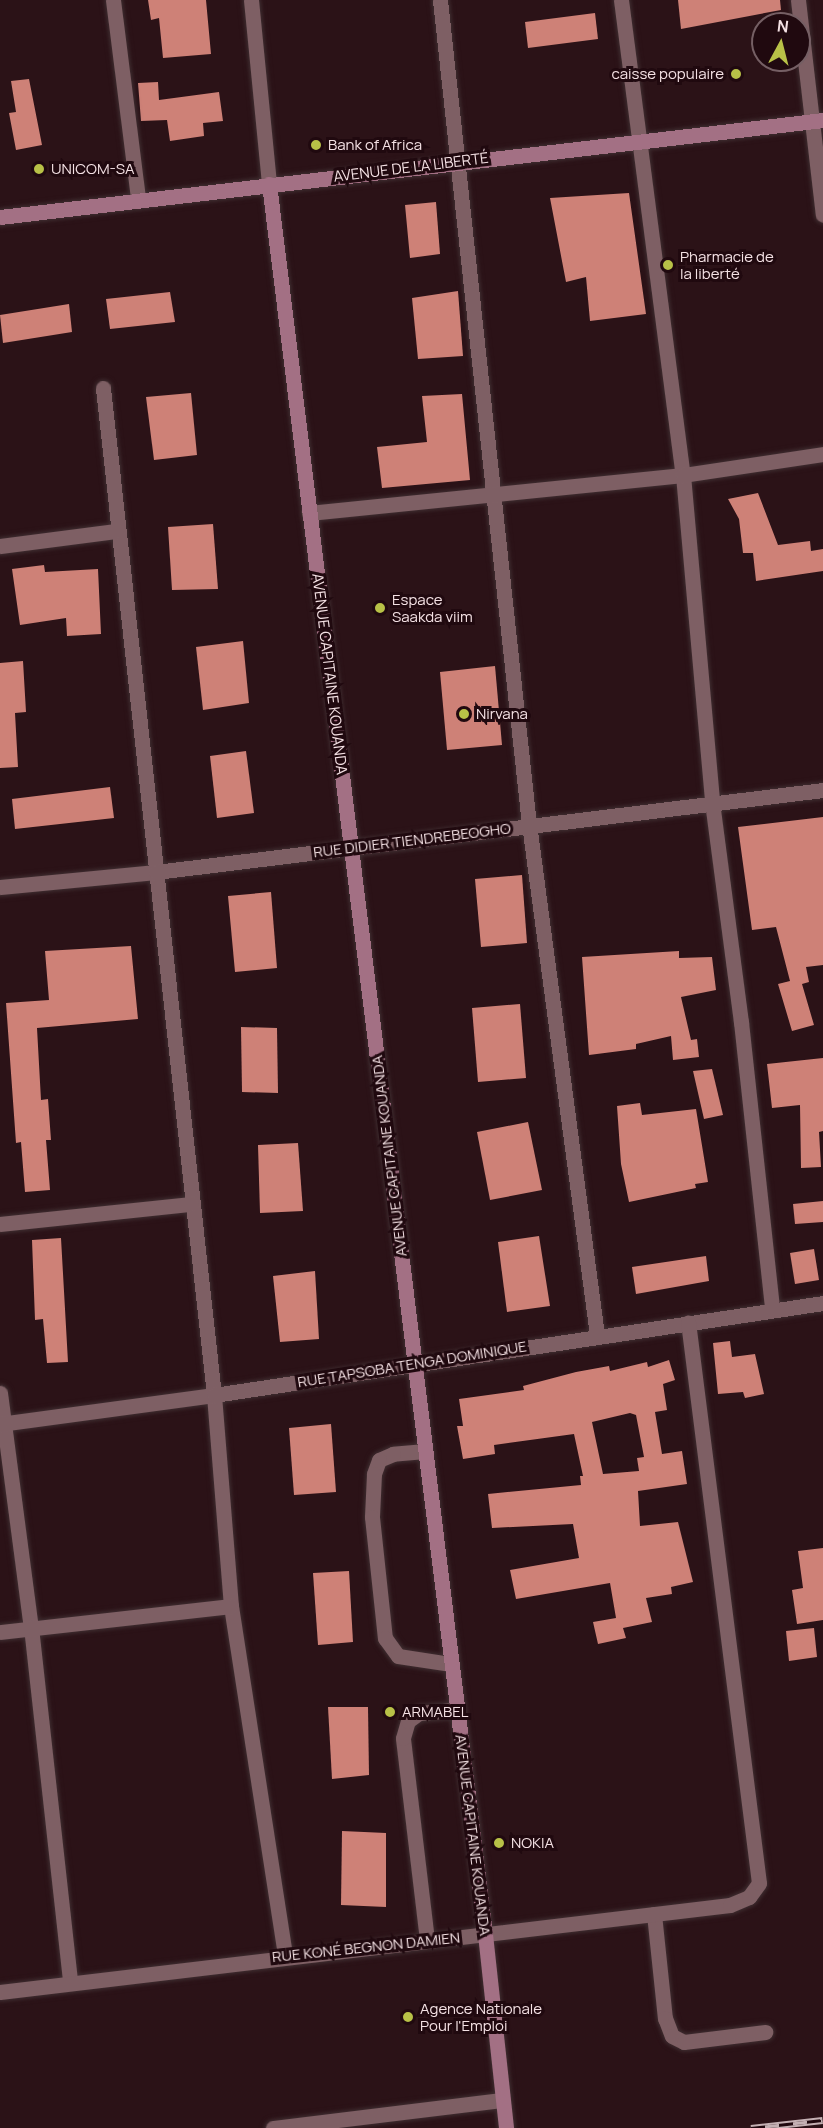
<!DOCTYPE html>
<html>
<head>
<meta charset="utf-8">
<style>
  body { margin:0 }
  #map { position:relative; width:823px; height:2128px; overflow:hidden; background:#2b1217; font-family:Manrope,sans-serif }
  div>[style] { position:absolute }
  .building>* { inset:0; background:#ce8177 }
  .roads { filter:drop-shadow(0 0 2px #3f2e31) drop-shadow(0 0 2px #3f2e31) }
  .street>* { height:15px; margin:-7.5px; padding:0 7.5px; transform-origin:7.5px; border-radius:7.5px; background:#7e5f64 }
  .secondary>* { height:15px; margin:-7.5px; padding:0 7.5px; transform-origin:7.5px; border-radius:7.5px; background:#a37084 }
  .rail>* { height:7px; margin-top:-3.5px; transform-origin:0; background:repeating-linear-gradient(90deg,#20090f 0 14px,#c4b0b3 0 28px); box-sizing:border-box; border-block:2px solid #c4b0b3 }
  .dots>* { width:16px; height:16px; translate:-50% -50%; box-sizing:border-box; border:3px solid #20090f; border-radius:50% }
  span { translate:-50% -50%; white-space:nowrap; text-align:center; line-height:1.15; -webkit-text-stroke:6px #20090f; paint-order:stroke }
  .poi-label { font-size:15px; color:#f4e1e4 }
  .right { translate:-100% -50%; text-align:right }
  .left { translate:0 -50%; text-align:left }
  .street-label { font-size:15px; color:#f4e1e4 }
  .north { position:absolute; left:751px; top:12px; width:60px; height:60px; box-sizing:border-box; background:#20090f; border:2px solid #755f64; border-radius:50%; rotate:7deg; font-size:16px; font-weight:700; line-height:24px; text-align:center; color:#f4e1e4 }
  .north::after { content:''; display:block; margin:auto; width:21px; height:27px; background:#b8c147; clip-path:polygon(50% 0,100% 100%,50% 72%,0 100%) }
</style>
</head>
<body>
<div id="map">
  <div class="building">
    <i style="clip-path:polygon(148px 0,206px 0,211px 54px,163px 58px,159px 18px,151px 20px)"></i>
    <i style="clip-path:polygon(678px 0,780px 0,781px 10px,681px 29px)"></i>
    <i style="clip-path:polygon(595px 13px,598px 39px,528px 48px,525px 22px)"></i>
    <i style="clip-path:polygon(29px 79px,42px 145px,16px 150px,9px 113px,16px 112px,11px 81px)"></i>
    <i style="clip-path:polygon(158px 82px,159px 100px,219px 92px,223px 121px,203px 123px,204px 136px,170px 141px,167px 120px,141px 121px,138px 83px)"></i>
    <i style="clip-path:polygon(629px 193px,646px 314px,590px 321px,586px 277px,566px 282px,550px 198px)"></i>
    <i style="clip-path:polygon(436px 202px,440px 254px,410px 258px,405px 205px)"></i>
    <i style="clip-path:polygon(458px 291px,463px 356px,418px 359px,412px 298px)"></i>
    <i style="clip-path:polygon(170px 292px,175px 322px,110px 329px,106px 299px)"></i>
    <i style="clip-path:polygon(69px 304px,72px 332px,3px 343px,0 315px)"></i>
    <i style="clip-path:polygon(191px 393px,197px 455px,154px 460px,146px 397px)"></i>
    <i style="clip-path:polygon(462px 394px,470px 480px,382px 488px,377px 447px,427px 442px,422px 396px)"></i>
    <i style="clip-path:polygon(758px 493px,778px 545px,810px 541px,811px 551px,823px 549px,823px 571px,756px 581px,753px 553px,743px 553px,739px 519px,728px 499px)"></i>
    <i style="clip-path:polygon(213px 524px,218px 589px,172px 590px,168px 527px)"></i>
    <i style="clip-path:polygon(44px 565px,45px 572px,98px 569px,101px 634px,67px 636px,66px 618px,20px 625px,12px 569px)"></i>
    <i style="clip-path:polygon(243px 641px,249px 703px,203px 710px,196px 647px)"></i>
    <i style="clip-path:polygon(23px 661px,26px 712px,15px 713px,18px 767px,0 768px,0 663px)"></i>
    <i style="clip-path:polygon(495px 666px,502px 745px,447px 750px,440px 672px)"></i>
    <i style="clip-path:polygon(246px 751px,254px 813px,217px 818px,210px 756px)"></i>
    <i style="clip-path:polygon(110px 787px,114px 818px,15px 829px,12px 799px)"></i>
    <i style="clip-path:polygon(823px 817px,823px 965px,806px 967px,809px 982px,802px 984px,814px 1025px,792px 1031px,778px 984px,790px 981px,776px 927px,752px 930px,738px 827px)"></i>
    <i style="clip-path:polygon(522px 875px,527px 943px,481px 947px,475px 879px)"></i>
    <i style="clip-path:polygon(271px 892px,277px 968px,235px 972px,228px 896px)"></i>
    <i style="clip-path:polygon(131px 946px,138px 1019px,37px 1028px,41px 1100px,48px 1099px,51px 1140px,46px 1140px,50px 1190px,25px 1192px,21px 1142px,16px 1143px,6px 1003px,49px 1000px,45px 951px)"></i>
    <i style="clip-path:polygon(679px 951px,679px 958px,712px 957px,716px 990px,681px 997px,691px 1040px,697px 1039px,699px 1057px,673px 1060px,671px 1036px,636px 1044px,636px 1049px,589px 1055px,582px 957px)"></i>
    <i style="clip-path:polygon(520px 1004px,526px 1078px,478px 1082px,472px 1008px)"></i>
    <i style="clip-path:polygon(241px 1027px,277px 1028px,278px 1093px,242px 1092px)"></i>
    <i style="clip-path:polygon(823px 1058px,823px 1131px,819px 1132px,821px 1167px,801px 1168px,800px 1105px,772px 1108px,767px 1064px)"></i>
    <i style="clip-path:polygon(712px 1069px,723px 1115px,704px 1119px,693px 1071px)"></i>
    <i style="clip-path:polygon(640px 1103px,642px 1115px,696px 1109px,708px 1182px,695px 1184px,696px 1188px,629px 1202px,621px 1164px,617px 1106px)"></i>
    <i style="clip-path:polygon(528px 1122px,542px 1190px,490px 1200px,477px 1132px)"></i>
    <i style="clip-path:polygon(298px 1143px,303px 1211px,260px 1213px,258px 1145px)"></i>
    <i style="clip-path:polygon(823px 1201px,823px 1222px,795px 1224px,793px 1204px)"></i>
    <i style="clip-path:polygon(539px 1236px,550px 1306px,507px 1312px,498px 1242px)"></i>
    <i style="clip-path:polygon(61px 1238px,68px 1362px,47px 1363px,43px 1319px,35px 1320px,32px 1240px)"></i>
    <i style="clip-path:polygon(814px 1249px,819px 1280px,795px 1284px,790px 1253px)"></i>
    <i style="clip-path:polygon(706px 1256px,709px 1281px,636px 1294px,632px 1267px)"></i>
    <i style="clip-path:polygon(315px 1271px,319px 1339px,280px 1342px,273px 1276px)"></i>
    <i style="clip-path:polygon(730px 1341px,732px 1357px,755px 1354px,764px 1394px,745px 1398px,743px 1392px,718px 1394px,713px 1343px)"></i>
    <i style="clip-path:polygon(evenodd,669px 1360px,675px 1380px,663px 1384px,667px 1410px,655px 1412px,662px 1454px,682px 1451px,687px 1484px,638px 1491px,640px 1526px,678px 1522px,693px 1582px,671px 1587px,672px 1594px,646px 1598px,652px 1622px,623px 1628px,626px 1638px,598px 1644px,593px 1622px,616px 1618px,610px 1583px,516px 1599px,510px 1570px,579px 1558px,573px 1524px,492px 1528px,488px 1494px,581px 1485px,580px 1476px,583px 1476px,574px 1434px,494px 1445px,495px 1454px,463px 1459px,457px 1426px,463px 1426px,459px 1399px,524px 1390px,523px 1386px,576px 1372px,609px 1366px,610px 1371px,647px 1362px,648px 1367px,669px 1360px,630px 1413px,636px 1415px,644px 1457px,637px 1458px,639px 1471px,603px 1474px,592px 1422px,630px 1413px)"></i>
    <i style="clip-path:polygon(331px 1424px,336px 1492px,294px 1495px,289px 1428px)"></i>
    <i style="clip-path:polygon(823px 1548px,823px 1620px,797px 1624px,792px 1590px,803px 1588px,798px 1551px)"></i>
    <i style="clip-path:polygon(349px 1571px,353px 1642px,318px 1645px,313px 1573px)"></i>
    <i style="clip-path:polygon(814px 1628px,817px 1657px,789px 1661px,786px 1631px)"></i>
    <i style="clip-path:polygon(328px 1707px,368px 1707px,369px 1775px,332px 1779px)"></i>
    <i style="clip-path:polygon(342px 1831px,386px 1833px,386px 1907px,341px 1905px)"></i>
  </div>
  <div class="roads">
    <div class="street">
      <i style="left:113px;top:0;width:201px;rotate:82.8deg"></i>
      <i style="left:251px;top:0;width:185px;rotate:84.4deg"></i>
      <i style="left:440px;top:0;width:829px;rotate:83.84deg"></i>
      <i style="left:529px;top:824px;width:516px;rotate:82.42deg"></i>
      <i style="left:621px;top:0;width:479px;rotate:82.6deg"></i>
      <i style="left:683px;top:475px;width:328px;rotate:84.9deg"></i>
      <i style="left:712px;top:802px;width:222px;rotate:82.5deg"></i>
      <i style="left:741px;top:1022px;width:289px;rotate:83.8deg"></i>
      <i style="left:798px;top:0;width:216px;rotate:83.4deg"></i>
      <i style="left:103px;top:388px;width:1013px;rotate:83.71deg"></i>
      <i style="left:214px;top:1395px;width:212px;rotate:85.4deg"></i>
      <i style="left:231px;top:1606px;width:354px;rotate:81.2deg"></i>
      <i style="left:309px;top:513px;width:376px;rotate:-5.8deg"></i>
      <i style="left:683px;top:475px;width:142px;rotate:-8.5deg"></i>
      <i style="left:0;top:546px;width:117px;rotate:-7.4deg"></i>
      <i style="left:0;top:887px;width:157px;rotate:-5.5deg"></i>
      <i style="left:156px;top:872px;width:672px;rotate:-7.01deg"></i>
      <i style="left:0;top:1224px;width:192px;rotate:-6deg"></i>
      <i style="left:0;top:1393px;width:236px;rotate:82.5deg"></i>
      <i style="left:31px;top:1627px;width:358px;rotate:83.7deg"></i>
      <i style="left:0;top:1424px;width:216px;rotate:-7.7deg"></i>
      <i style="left:214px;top:1395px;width:616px;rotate:-8.59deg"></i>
      <i style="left:425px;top:1451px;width:32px;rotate:175deg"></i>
      <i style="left:393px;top:1454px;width:15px;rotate:157deg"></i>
      <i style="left:379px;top:1460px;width:15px;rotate:110deg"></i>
      <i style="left:374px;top:1474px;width:43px;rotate:92.7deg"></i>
      <i style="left:372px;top:1517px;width:122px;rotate:83.9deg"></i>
      <i style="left:385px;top:1638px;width:22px;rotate:54deg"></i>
      <i style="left:398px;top:1656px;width:54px;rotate:8.6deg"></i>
      <i style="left:0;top:1632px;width:232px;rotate:-6.4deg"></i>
      <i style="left:654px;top:1914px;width:105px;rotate:84deg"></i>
      <i style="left:665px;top:2018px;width:19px;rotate:69deg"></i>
      <i style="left:672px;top:2036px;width:13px;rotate:27deg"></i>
      <i style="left:684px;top:2042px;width:82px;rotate:-7deg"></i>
      <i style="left:427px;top:1940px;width:203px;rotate:-96.8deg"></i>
      <i style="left:403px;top:1738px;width:18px;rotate:-74deg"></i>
      <i style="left:408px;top:1721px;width:14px;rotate:-36deg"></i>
      <i style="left:419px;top:1713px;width:38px;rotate:-5deg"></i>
      <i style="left:0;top:1992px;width:735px;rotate:-6.8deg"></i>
      <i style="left:730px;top:1905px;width:21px;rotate:-23deg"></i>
      <i style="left:749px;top:1897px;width:17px;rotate:-54deg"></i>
      <i style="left:759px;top:1883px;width:565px;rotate:-97.21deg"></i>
      <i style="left:273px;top:2128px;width:231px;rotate:-7deg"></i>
    </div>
    <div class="secondary">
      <i style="left:269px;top:184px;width:1763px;rotate:82.96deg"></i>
      <i style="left:485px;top:1934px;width:195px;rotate:83.8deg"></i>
      <i style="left:0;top:217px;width:829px;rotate:-6.72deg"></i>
    </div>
  </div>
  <div class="rail">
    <i style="left:751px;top:2128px;width:72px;rotate:-6.3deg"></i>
  </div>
  <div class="dots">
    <i style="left:736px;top:74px;background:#b8c147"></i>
    <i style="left:316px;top:145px;background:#b8c147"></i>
    <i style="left:39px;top:169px;background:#b8c147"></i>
    <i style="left:668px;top:265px;background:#b8c147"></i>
    <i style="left:380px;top:608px;background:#b8c147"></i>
    <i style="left:464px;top:714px;background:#b8c147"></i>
    <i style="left:390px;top:1712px;background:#b8c147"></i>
    <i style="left:499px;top:1843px;background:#b8c147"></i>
    <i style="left:408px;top:2017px;background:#b8c147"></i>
  </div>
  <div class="poi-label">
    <span class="right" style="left:724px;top:74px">caisse populaire</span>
    <span class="left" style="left:328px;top:145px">Bank of Africa</span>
    <span class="left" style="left:51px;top:169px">UNICOM-SA</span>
    <span class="left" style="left:680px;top:265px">Pharmacie de<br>la liberté</span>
    <span class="left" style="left:392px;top:608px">Espace<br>Saakda viim</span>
    <span class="left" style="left:476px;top:714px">Nirvana</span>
    <span class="left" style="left:402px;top:1712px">ARMABEL</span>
    <span class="left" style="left:511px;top:1843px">NOKIA</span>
    <span class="left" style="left:420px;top:2017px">Agence Nationale<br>Pour l'Emploi</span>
  </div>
  <div class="street-label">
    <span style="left:411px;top:167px;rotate:-7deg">AVENUE DE LA LIBERTÉ</span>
    <span style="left:330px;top:674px;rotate:83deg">AVENUE CAPITAINE KOUANDA</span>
    <span style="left:412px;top:840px;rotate:-7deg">RUE DIDIER TIENDREBEOGHO</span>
    <span style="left:389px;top:1156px;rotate:-97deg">AVENUE CAPITAINE KOUANDA</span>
    <span style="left:412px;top:1364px;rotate:-9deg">RUE TAPSOBA TENGA DOMINIQUE</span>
    <span style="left:473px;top:1835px;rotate:83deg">AVENUE CAPITAINE KOUANDA</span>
    <span style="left:366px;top:1947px;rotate:-6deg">RUE KONÉ BEGNON DAMIEN</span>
  </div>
  <div class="north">N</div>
</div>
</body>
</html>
